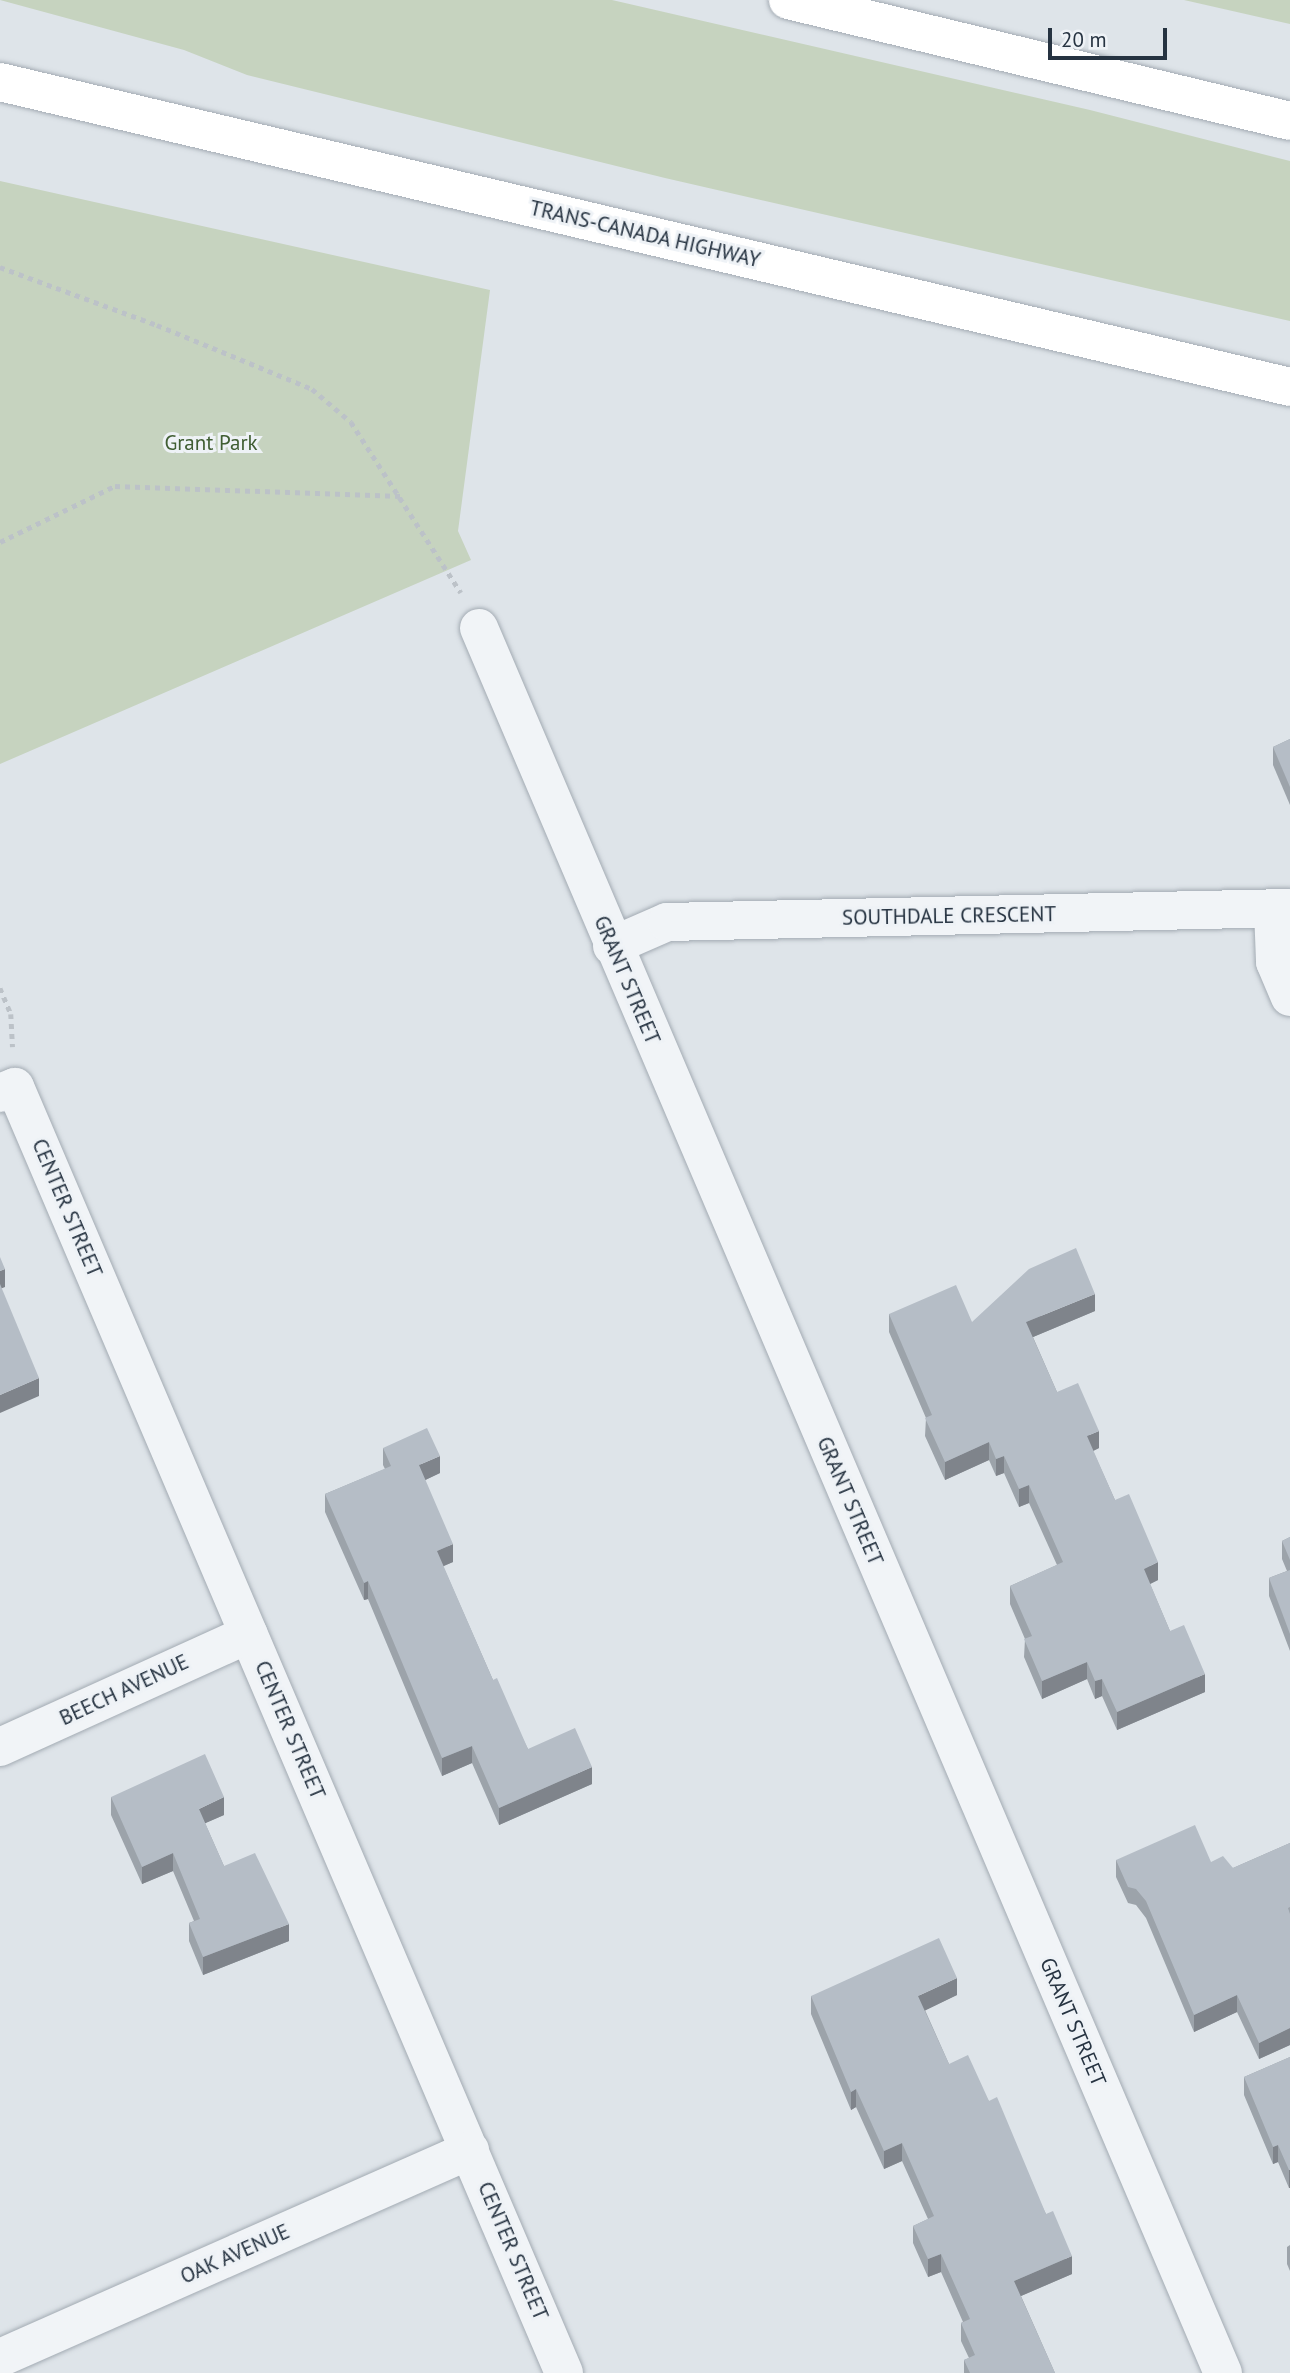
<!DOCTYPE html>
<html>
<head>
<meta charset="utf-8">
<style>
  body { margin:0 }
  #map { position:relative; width:1290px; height:2373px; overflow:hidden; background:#dee4e9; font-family:"PT Sans",sans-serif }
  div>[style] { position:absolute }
  .green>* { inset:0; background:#c6d3bf }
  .path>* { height:4.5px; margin-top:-2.25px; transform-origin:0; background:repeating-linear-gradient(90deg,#bcc2c8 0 5px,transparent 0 10px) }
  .roads { filter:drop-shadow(0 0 2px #a3abb3) drop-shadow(0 0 2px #a3abb3) }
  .minor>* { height:38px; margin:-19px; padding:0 19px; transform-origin:19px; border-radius:19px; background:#f1f4f7 }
  .highway>* { height:38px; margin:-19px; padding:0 19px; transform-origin:19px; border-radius:19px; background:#fff }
  .wall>* { inset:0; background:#9ca3aa }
  .shaded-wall>* { inset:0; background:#7f848b }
  .building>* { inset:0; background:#b5bdc6 }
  span { translate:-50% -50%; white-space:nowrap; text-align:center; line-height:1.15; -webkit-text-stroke:6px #eef2f6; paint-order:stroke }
  .street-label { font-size:21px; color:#263341 }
  .park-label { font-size:21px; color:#405e33 }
  .scale { position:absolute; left:1048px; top:28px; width:119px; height:32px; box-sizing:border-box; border:4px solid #263341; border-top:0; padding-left:9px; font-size:21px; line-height:24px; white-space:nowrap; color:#263341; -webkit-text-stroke:5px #eef2f6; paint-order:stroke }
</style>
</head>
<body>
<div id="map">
  <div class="green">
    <i style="clip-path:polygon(0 0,612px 0,1090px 110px,1290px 161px,1290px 321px,665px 178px,247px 75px,184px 50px)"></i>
    <i style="clip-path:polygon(1184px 0,1290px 0,1290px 24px)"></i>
    <i style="clip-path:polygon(0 181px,490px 290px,458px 531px,471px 560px,0 764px)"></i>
  </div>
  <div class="path">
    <i style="left:0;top:267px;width:167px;rotate:20.3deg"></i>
    <i style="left:157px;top:325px;width:168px;rotate:22.4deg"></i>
    <i style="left:312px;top:389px;width:51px;rotate:40.2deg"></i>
    <i style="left:351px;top:422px;width:203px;rotate:57.2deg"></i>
    <i style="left:0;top:542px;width:128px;rotate:-26deg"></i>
    <i style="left:115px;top:486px;width:286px;rotate:2deg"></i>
    <i style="left:0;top:988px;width:28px;rotate:67deg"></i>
    <i style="left:11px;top:1014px;width:33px;rotate:87deg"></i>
  </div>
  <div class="roads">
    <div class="minor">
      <i style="left:479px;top:628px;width:1897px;rotate:66.91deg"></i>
      <i style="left:1273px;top:909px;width:53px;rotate:87.8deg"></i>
      <i style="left:1275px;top:962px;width:38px;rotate:67deg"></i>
      <i style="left:612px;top:946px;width:60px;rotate:-23.6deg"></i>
      <i style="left:667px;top:922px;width:623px;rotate:-1.29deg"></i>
      <i style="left:0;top:1093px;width:16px;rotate:-22deg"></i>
      <i style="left:15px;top:1087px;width:1398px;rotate:66.88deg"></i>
      <i style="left:0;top:1747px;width:273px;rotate:-24.4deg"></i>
      <i style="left:0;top:2358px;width:514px;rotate:-23.87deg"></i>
    </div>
    <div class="highway">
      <i style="left:788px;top:0;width:516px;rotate:13.55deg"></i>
      <i style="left:0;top:82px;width:1326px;rotate:13.3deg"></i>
    </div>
  </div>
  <div class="wall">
    <i style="clip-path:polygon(1290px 739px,1290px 805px,1273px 765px,1273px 747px)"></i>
    <i style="clip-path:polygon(1095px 1311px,1033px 1337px,1057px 1392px,1099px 1448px,1093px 1451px,1115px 1500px,1158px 1580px,1150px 1584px,1170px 1631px,1205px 1692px,1117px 1730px,1102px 1696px,1095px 1699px,1087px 1679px,1042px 1699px,1024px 1657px,1025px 1639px,1010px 1604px,1010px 1586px,1057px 1565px,1029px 1503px,1019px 1507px,1004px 1473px,996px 1476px,989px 1460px,945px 1480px,925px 1436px,926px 1418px,889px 1332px,889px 1314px,972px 1322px)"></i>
    <i style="clip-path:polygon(383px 1448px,440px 1473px,425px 1480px,453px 1562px,443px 1566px,493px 1680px,528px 1749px,592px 1784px,499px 1825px,472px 1763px,442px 1776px,368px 1599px,364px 1600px,325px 1512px,325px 1494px,385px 1469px,383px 1465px)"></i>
    <i style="clip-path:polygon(1290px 1537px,1290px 1651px,1269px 1596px,1269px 1578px,1287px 1571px,1282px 1559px,1282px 1541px)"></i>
    <i style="clip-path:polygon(111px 1797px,224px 1815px,205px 1823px,224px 1866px,289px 1941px,203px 1975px,189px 1941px,189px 1923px,194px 1921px,173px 1871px,142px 1884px,111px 1815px)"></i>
    <i style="clip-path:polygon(1290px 1843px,1290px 2045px,1259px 2059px,1237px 2012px,1194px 2032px,1146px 1918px,1136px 1905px,1128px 1903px,1116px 1877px,1116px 1860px,1211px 1862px,1233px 1868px)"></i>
    <i style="clip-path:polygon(957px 1995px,925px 2010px,949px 2064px,989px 2101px,1046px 2214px,1072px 2274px,1021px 2296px,1055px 2373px,964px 2373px,964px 2360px,969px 2358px,961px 2341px,961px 2323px,963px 2322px,941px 2272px,928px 2277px,913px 2243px,913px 2226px,928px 2219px,902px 2161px,884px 2169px,856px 2107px,851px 2110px,811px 2014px,811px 1996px)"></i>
    <i style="clip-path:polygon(1290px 2057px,1289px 2188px,1278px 2162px,1273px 2164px,1244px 2095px,1244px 2077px)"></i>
    <i style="clip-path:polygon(1290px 2245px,1290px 2271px,1287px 2264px,1287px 2247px)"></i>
  </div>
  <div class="shaded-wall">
    <i style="clip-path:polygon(5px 1269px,5px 1287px,0 1289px,0 1271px)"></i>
    <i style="clip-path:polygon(1095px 1294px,1095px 1311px,1026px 1340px,1026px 1322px)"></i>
    <i style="clip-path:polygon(39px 1378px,39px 1396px,0 1413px,0 1395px)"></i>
    <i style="clip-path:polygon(1099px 1431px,1099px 1448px,1087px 1454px,1087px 1436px)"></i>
    <i style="clip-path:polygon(989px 1442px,989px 1460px,945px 1480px,945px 1462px)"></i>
    <i style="clip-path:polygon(440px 1456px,440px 1473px,419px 1483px,419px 1465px)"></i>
    <i style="clip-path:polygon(1004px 1456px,1004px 1473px,996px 1476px,996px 1459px)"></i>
    <i style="clip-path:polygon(1029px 1485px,1029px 1503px,1019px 1507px,1019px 1489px)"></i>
    <i style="clip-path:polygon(453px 1544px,453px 1562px,437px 1569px,437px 1551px)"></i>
    <i style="clip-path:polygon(1158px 1562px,1158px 1580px,1144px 1587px,1144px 1569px)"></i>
    <i style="clip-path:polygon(368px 1581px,368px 1599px,364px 1600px,364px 1583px)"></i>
    <i style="clip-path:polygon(1087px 1662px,1087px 1679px,1042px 1699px,1042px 1681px)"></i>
    <i style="clip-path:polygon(1205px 1674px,1205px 1692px,1117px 1730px,1117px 1712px)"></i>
    <i style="clip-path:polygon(1102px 1679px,1102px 1696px,1095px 1699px,1095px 1681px)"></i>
    <i style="clip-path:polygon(472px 1746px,472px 1763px,442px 1776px,442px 1758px)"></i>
    <i style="clip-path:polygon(592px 1767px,592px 1784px,499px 1825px,499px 1808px)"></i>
    <i style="clip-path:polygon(224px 1797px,224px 1815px,199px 1826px,199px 1809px)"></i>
    <i style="clip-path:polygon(173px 1853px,173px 1871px,142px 1884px,142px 1867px)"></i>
    <i style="clip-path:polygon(289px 1924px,289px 1941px,203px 1975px,203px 1957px)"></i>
    <i style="clip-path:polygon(957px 1978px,957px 1995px,918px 2014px,918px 1996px)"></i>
    <i style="clip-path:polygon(1237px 1995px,1237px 2012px,1194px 2032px,1194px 2015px)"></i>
    <i style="clip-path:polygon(1290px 2028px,1290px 2045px,1259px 2059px,1259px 2043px)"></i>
    <i style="clip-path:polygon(856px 2089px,856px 2107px,851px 2110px,851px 2092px)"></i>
    <i style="clip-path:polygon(902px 2143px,902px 2161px,884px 2169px,884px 2151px)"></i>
    <i style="clip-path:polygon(1278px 2145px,1278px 2162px,1273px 2164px,1273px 2147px)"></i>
    <i style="clip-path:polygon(1289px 2170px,1290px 2170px,1290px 2188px,1289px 2188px)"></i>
    <i style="clip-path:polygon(941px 2254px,941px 2272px,928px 2277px,928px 2259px)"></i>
    <i style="clip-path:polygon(1072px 2256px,1072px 2274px,1014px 2299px,1014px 2281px)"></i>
  </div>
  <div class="building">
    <i style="clip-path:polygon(1290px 739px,1290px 787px,1273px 747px)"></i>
    <i style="clip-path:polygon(1076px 1248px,1095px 1294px,1026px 1322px,1057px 1392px,1078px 1383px,1099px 1431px,1087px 1436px,1115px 1500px,1129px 1494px,1158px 1562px,1144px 1569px,1170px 1631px,1184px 1625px,1205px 1674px,1117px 1712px,1102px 1679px,1095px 1681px,1087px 1662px,1042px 1681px,1024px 1639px,1032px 1636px,1010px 1586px,1063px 1562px,1029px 1485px,1019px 1489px,1004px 1456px,996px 1459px,989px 1442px,945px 1462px,925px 1418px,932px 1415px,889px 1314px,956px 1285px,972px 1322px,1029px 1269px)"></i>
    <i style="clip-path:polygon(0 1257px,5px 1269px,0 1271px)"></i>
    <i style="clip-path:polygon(0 1284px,39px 1378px,0 1395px)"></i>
    <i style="clip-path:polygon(427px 1428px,440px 1456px,419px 1465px,453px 1544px,437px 1551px,493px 1680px,497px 1678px,528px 1749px,575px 1728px,592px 1767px,499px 1808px,472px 1746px,442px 1758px,368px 1581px,364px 1583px,325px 1494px,391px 1466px,383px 1448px)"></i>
    <i style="clip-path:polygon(1290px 1537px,1290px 1560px,1282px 1541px)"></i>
    <i style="clip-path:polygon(1290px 1570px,1290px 1634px,1269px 1578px)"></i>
    <i style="clip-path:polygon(205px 1754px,224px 1797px,199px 1809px,224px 1866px,255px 1853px,289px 1924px,203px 1957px,189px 1923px,200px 1919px,173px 1853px,142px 1867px,111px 1797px)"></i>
    <i style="clip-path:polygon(1195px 1825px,1211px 1862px,1223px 1856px,1233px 1868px,1290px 1843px,1290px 1907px,1288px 1908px,1290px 1914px,1290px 2028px,1259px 2043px,1237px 1995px,1194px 2015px,1146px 1901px,1136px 1889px,1128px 1887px,1116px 1860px)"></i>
    <i style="clip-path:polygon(939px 1938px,957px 1978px,918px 1996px,949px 2064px,968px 2055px,989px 2101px,997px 2097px,1046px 2214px,1053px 2211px,1072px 2256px,1014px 2281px,1055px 2373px,970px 2373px,964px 2360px,975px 2355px,961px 2323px,970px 2319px,941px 2254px,928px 2259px,913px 2226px,934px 2216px,902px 2143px,884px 2151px,856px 2089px,851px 2092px,811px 1996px)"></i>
    <i style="clip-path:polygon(1290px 2057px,1290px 2170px,1289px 2170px,1278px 2145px,1273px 2147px,1244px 2077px)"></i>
  </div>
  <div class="street-label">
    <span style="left:645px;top:234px;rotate:13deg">TRANS-CANADA HIGHWAY</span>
    <span style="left:949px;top:916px;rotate:-1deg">SOUTHDALE CRESCENT</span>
    <span style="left:627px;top:980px;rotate:67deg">GRANT STREET</span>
    <span style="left:67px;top:1208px;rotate:67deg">CENTER STREET</span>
    <span style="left:850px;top:1501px;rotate:67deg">GRANT STREET</span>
    <span style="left:124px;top:1690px;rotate:-25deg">BEECH AVENUE</span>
    <span style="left:290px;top:1730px;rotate:67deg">CENTER STREET</span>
    <span style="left:1073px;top:2022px;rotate:67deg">GRANT STREET</span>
    <span style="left:513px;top:2251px;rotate:67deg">CENTER STREET</span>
    <span style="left:235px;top:2254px;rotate:-24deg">OAK AVENUE</span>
  </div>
  <div class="park-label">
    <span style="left:211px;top:443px">Grant Park</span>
  </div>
  <div class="scale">20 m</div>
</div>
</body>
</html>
